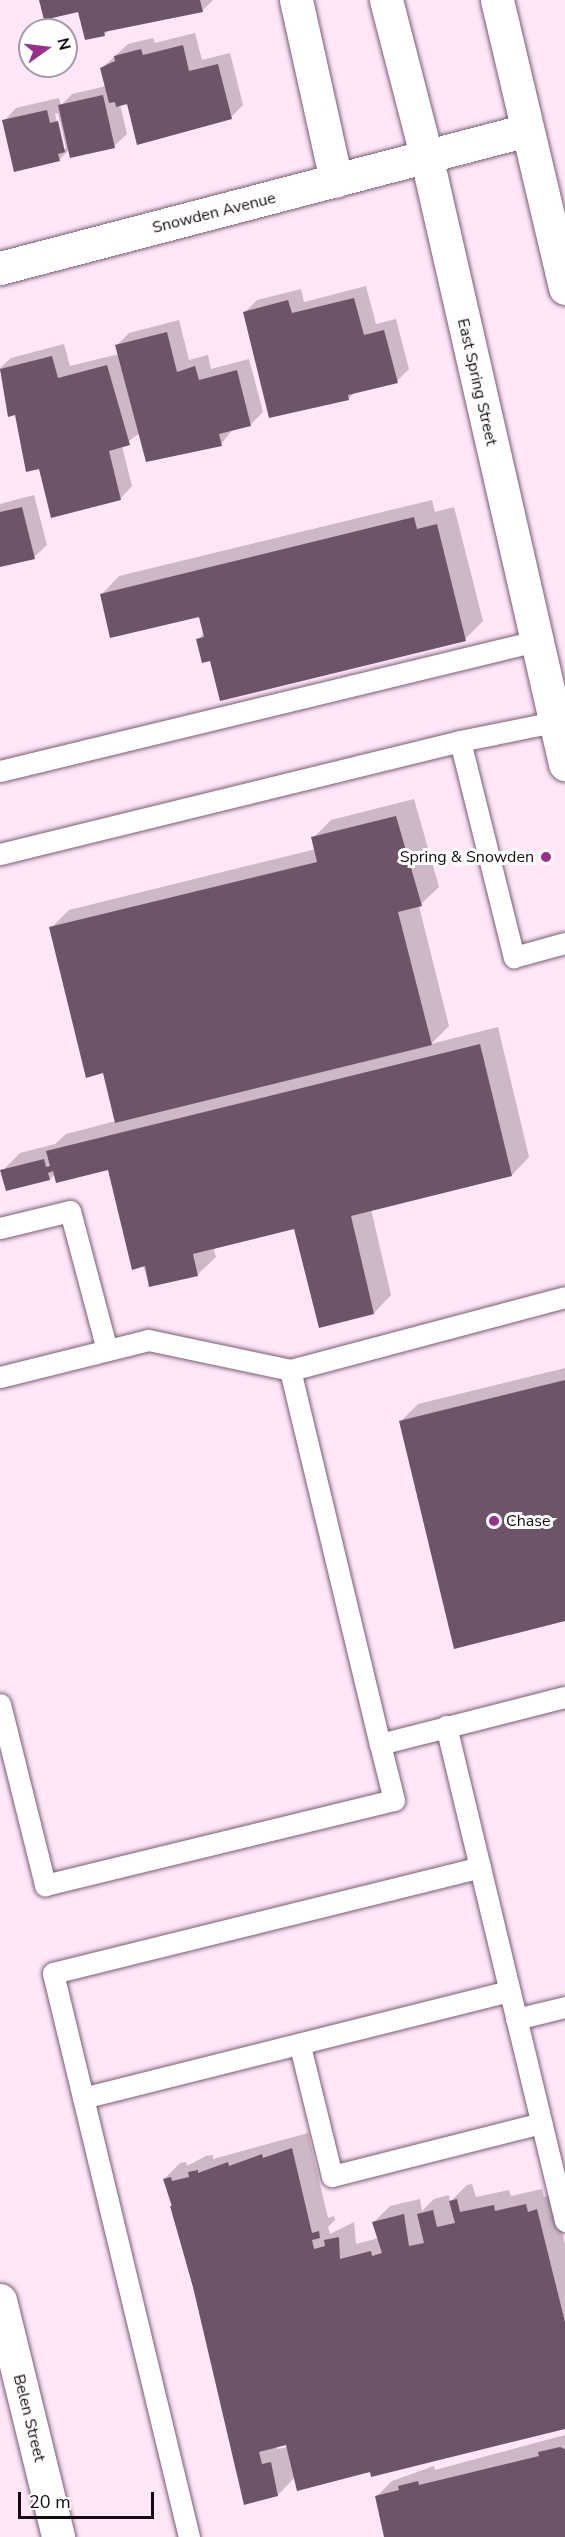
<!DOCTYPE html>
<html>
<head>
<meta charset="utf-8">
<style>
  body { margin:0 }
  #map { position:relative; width:565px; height:2537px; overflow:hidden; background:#ffe6f9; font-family:"Nunito Sans",sans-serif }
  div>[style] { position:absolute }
  .shadow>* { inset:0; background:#0003 }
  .building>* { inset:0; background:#6e5469 }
  .roads { filter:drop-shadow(0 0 2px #795e74) drop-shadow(0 0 2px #795e74) }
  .lane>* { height:21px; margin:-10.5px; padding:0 10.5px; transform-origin:10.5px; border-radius:10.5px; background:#fff }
  .street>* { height:33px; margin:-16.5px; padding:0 16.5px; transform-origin:16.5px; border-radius:16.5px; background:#fff }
  .secondary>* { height:33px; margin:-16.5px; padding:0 16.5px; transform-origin:16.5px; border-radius:16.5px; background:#fff }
  .dots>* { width:16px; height:16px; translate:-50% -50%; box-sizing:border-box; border:3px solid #fff; border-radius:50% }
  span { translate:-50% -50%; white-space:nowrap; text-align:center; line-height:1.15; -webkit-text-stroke:6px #fff; paint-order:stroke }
  .street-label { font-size:16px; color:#140a13 }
  .poi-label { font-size:16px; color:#140a13 }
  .right { translate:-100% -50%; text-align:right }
  .left { translate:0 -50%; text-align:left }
  .north { position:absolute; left:18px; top:18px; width:60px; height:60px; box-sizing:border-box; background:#fff; border:2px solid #a19da1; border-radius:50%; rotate:76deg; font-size:16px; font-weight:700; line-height:24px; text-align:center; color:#140a13 }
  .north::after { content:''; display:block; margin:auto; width:21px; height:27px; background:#9a2d8d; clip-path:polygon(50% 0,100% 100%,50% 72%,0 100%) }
  .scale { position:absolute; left:18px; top:2492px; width:136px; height:27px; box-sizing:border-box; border:3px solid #140a13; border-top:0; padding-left:8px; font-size:18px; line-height:21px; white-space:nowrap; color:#140a13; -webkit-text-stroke:4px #fff; paint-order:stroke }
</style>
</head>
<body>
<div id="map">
  <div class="shadow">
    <i style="clip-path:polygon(41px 0,213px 0,203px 10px,109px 30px,104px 35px,79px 10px)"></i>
    <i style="clip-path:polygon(evenodd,195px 33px,202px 60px,230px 53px,243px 105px,231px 117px,120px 104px,127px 134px,114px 146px,70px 149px,59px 160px,4px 121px,16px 108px,59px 98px,61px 105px,72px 94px,106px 86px,102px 68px,128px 44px,153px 38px,155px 43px,195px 33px,58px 113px,66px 148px,63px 150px,55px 114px,58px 113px)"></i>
    <i style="clip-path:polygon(366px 286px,376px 324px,396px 319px,409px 369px,397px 381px,355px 392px,348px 399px,244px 313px,257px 300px,301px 289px,304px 302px)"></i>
    <i style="clip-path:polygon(179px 320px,189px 360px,208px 355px,211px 369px,249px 359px,263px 412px,251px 424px,233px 429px,221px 444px,140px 433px,122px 446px,132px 486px,120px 499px,40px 467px,16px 413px,9px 415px,0 368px,11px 358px,64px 344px,70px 366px,119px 354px,117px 345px,129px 333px)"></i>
    <i style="clip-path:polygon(34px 495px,47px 545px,34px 557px,0 566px,0 504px)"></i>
    <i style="clip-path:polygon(432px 500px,435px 512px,454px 507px,483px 621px,465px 639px,211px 660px,198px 640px,204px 633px,200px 615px,102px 594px,119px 576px)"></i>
    <i style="clip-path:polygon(414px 799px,439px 887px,419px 906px,449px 1026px,431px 1044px,498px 1027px,529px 1157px,512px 1175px,371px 1209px,391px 1295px,374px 1313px,295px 1227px,213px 1247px,216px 1257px,198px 1274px,150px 1286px,109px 1168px,55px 1174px,50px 1179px,2px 1171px,20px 1153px,55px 1144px,66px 1134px,116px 1121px,104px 1072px,51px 928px,69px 910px,316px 849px,313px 838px,331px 820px)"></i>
    <i style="clip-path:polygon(565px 1368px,565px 1620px,400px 1422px,418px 1404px)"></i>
    <i style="clip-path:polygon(evenodd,308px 2133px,328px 2218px,334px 2216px,335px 2220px,328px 2227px,330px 2234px,354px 2222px,356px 2244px,379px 2238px,374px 2222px,390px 2206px,420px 2199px,422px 2211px,434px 2199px,449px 2195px,450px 2202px,467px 2185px,472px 2184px,476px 2197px,509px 2190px,511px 2196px,542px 2189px,544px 2197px,553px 2194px,565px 2244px,565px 2428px,371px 2470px,295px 2477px,278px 2495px,245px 2503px,213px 2362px,164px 2179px,180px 2163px,186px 2162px,187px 2166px,206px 2156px,213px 2155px,213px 2159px,308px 2133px,287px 2443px,288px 2447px,277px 2449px,277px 2446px,287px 2443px)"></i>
    <i style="clip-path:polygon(565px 2435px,565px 2537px,386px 2537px,376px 2497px,392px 2481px,434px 2466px,435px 2470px)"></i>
  </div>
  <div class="building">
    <i style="clip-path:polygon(39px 0,200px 0,203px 12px,104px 32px,105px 36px,85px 40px,78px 12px,44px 20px)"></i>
    <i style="clip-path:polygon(183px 45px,189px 71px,218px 64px,232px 119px,137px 145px,127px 104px,116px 107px,115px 102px,109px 103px,100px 68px,115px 61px,114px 56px,141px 49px,143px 55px)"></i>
    <i style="clip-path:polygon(103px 95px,115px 148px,70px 158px,58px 105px)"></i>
    <i style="clip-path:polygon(47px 110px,50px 123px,58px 121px,65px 152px,58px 154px,60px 161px,14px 172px,2px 120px)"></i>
    <i style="clip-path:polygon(354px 298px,364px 335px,384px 330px,398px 383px,348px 395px,349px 400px,269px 418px,243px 312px,288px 300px,292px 313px)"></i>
    <i style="clip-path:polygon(167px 332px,177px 372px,195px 366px,199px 380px,237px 370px,251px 426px,219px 434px,222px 446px,146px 462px,115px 345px)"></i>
    <i style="clip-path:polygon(52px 356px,58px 378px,107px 365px,130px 445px,109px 451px,121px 500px,51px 518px,39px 469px,26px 472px,15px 415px,8px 417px,0 369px)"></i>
    <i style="clip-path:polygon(22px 507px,35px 559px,0 567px,0 512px)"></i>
    <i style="clip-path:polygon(414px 517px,417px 529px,437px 524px,466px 641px,220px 701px,210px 661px,202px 663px,196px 639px,204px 637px,199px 617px,110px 638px,100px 594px)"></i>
    <i style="clip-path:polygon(396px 816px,422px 906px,398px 912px,432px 1045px,115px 1123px,103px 1073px,86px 1078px,49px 927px,317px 862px,311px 837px)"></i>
    <i style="clip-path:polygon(480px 1044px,512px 1176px,351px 1216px,374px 1314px,319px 1328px,294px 1229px,193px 1254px,198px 1276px,149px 1287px,145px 1266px,132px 1270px,108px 1170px,56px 1183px,53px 1171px,48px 1173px,50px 1180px,6px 1191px,0 1170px,44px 1159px,46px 1167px,50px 1166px,46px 1151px)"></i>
    <i style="clip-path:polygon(565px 1380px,565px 1621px,454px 1649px,399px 1421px)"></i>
    <i style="clip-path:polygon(292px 2148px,312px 2233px,319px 2231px,320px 2238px,312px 2240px,314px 2249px,325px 2246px,324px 2240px,339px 2237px,340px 2259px,371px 2251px,372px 2256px,382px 2253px,372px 2222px,404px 2214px,409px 2246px,424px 2243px,417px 2214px,433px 2210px,437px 2227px,455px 2223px,449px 2201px,457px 2199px,460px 2212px,494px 2205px,495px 2211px,526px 2204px,528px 2212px,537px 2209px,565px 2322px,565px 2429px,371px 2477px,370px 2472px,297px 2491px,286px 2445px,259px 2452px,262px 2464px,271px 2462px,278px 2496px,244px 2505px,193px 2287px,170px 2206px,172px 2206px,163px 2179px,171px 2177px,172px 2181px,189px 2177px,188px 2172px,198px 2170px,198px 2173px,228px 2162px,229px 2166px,262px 2154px,263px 2158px)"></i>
    <i style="clip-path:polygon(560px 2447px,565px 2449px,565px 2537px,384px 2537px,375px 2496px,399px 2490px,398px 2486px,418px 2481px,419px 2485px,539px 2456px,538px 2452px)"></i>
  </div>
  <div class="roads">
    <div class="lane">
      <i style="left:460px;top:741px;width:223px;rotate:76deg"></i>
      <i style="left:514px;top:957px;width:53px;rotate:-15.4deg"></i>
      <i style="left:0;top:771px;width:552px;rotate:-13.63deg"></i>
      <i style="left:0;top:854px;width:474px;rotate:-13.8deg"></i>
      <i style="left:460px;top:741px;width:96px;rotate:-11.4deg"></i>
      <i style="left:554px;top:722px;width:11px;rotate:15deg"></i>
      <i style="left:0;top:1228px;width:72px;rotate:-13.7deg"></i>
      <i style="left:70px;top:1211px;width:144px;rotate:75.1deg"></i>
      <i style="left:565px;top:1297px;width:285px;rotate:165.1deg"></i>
      <i style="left:290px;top:1370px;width:385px;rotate:76.5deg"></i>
      <i style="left:380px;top:1744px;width:191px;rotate:-14.3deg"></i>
      <i style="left:0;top:1377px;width:153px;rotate:-14deg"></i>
      <i style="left:148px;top:1340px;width:145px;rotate:11.9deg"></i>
      <i style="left:0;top:1704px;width:187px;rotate:76deg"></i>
      <i style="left:45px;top:1885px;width:359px;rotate:-13.7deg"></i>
      <i style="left:394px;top:1800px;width:58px;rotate:-104deg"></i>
      <i style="left:446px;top:1726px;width:509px;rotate:76.48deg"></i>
      <i style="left:516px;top:2019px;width:50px;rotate:-13.8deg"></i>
      <i style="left:300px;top:2046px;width:134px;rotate:76.2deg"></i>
      <i style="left:332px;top:2176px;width:216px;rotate:-14.2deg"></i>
      <i style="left:83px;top:2098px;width:439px;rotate:-14.1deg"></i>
      <i style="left:189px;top:2537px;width:580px;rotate:-103.56deg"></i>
      <i style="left:53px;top:1973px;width:440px;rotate:-13.9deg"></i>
    </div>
    <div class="street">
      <i style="left:296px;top:0;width:185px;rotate:77.5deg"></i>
      <i style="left:0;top:2300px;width:244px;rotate:76.2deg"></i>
    </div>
    <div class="secondary">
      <i style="left:386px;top:0;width:160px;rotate:75.5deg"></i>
      <i style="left:426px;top:155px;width:625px;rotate:77.14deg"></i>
      <i style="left:497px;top:0;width:296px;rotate:76.7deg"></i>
      <i style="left:0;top:268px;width:545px;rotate:-14.67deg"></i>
    </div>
  </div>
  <div class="dots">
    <i style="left:546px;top:857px;background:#9a2d8d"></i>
    <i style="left:494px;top:1521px;background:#9a2d8d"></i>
  </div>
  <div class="street-label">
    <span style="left:214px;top:213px;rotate:-14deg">Snowden Avenue</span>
    <span style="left:477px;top:382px;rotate:77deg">East Spring Street</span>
    <span style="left:29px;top:2418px;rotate:76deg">Belen Street</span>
  </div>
  <div class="poi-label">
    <span class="right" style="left:534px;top:857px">Spring &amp; Snowden</span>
    <span class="left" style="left:506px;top:1521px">Chase</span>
  </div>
  <div class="north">N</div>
  <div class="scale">20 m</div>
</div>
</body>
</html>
